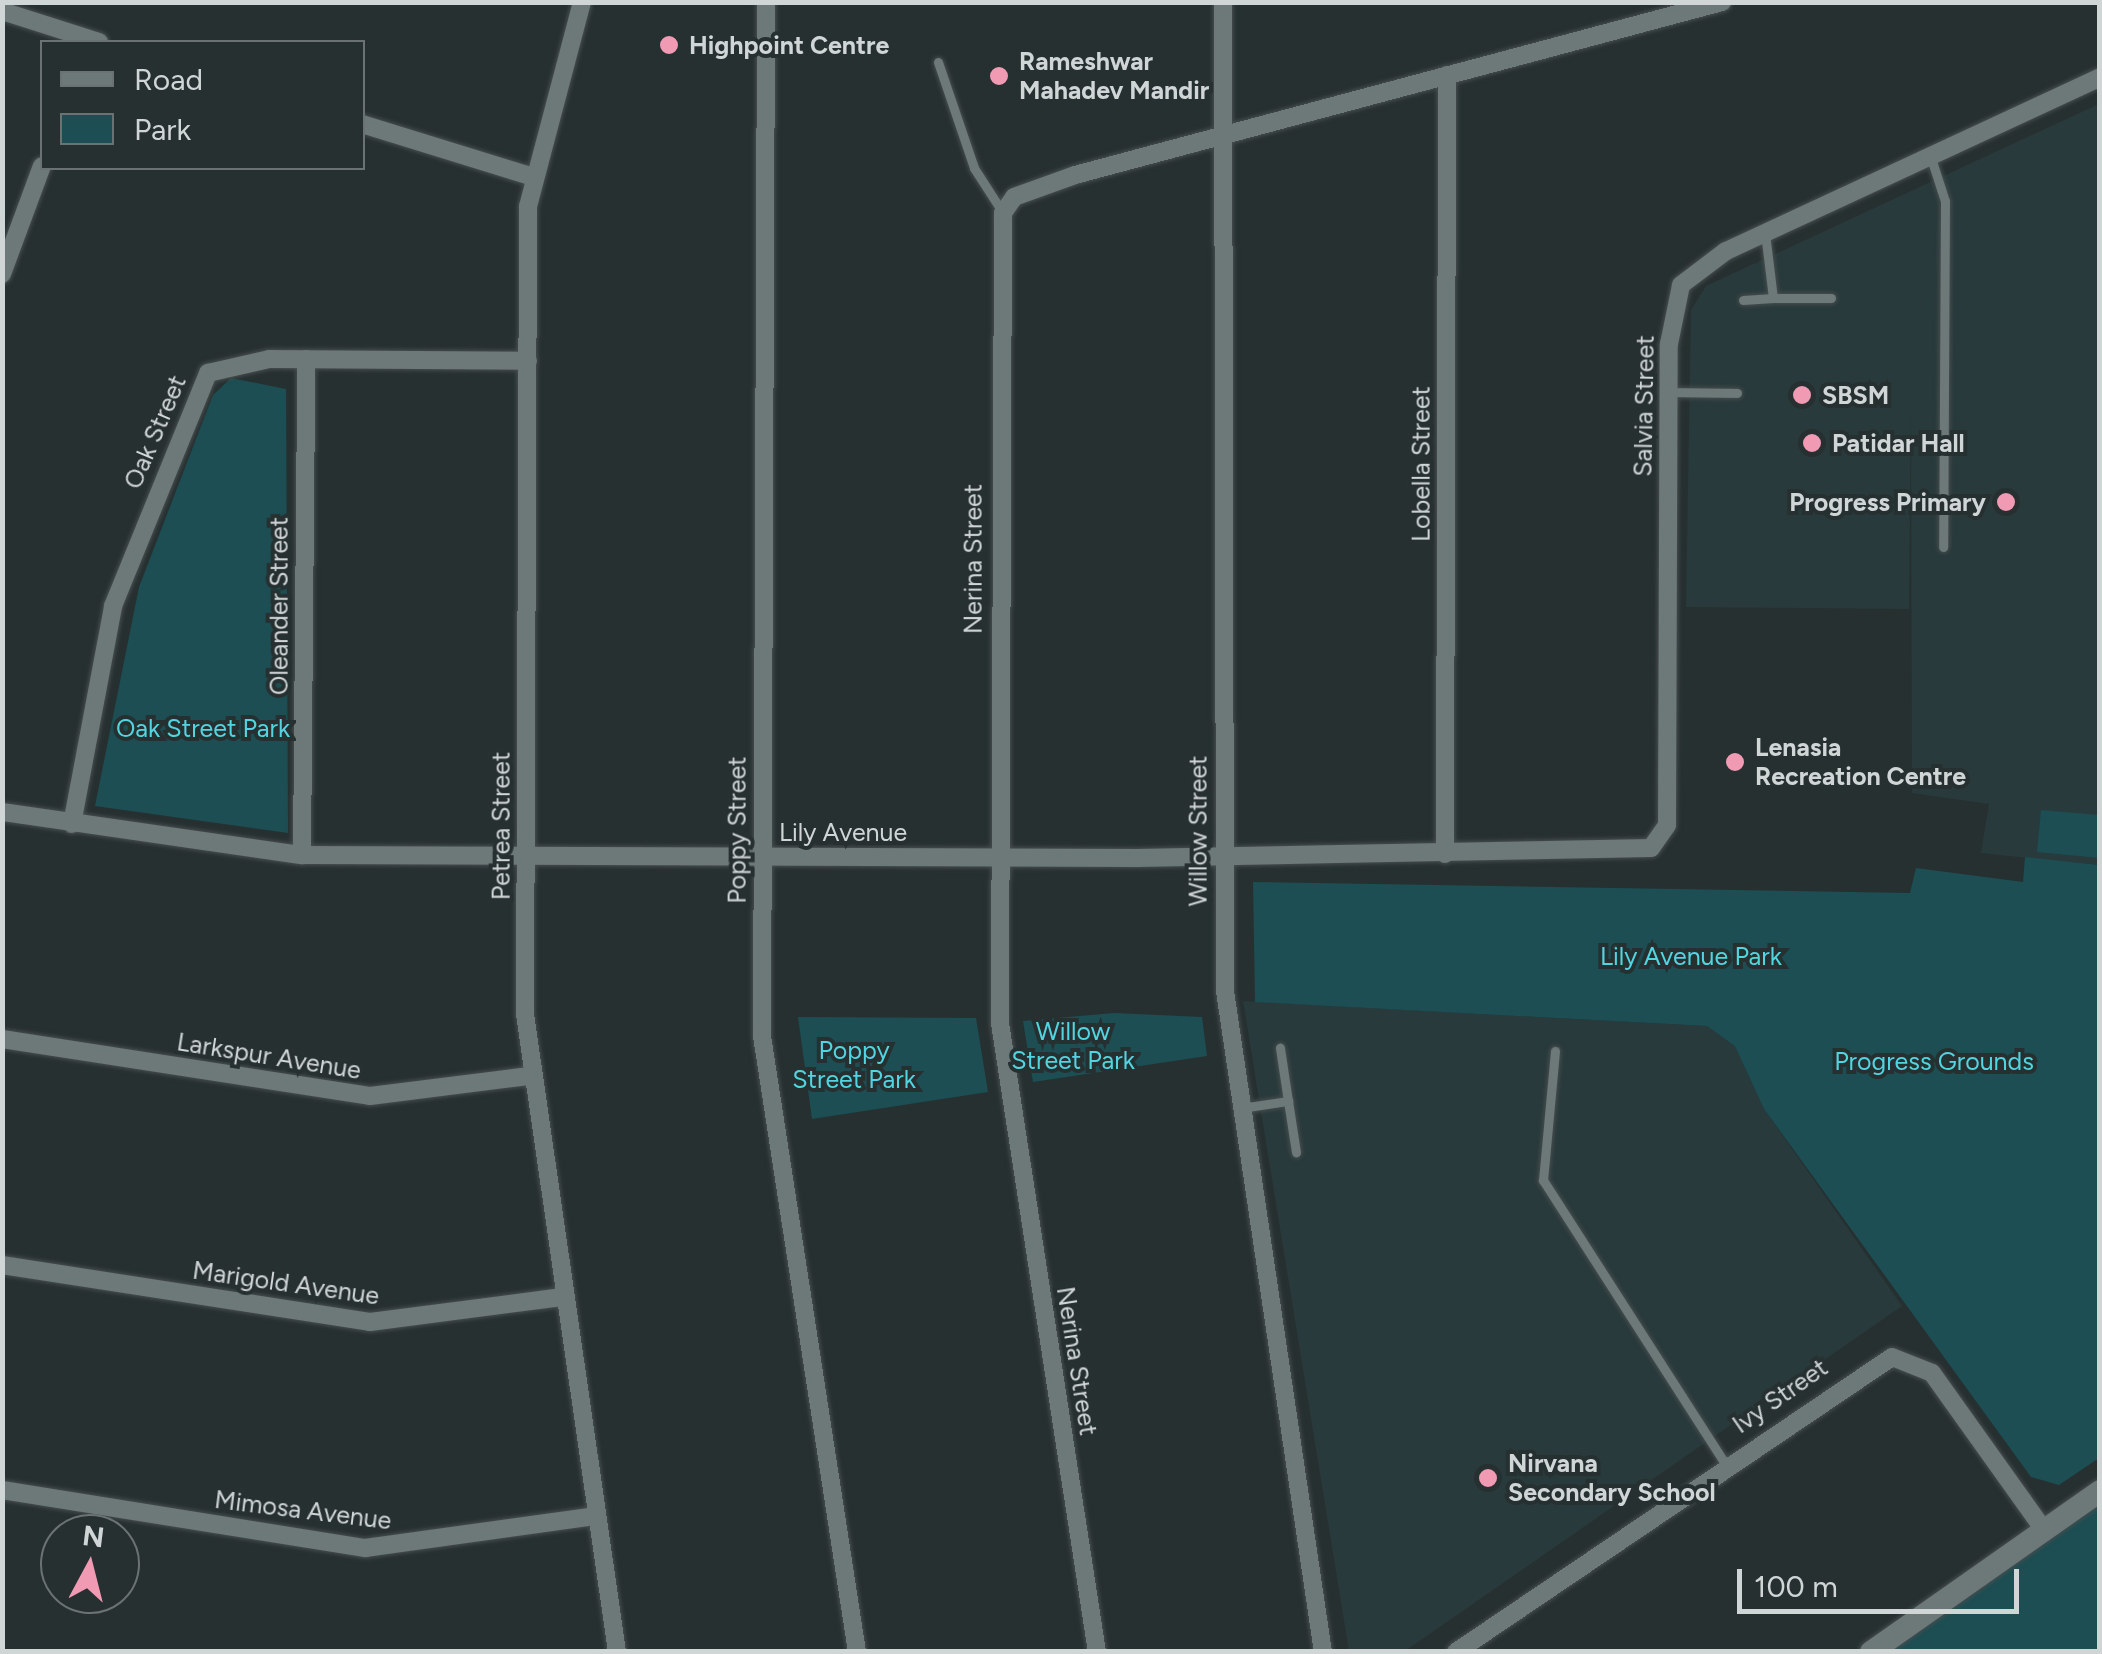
<!DOCTYPE html>
<html>
<head>
<meta charset="utf-8">
<style>
  body { margin:0 }
  #map { position:relative; width:2102px; height:1654px; overflow:hidden; background:#273031; font-family:Figtree,sans-serif }
  div>[style] { position:absolute }
  .built>* { inset:0; background:#293a3c }
  .green>* { inset:0; background:#1c4e53 }
  .roads { filter:drop-shadow(0 0 2px #464d4e) drop-shadow(0 0 2px #464d4e) }
  .lane>* { height:9px; margin:-4.5px; padding:0 4.5px; transform-origin:4.5px; border-radius:4.5px; background:#6d7879 }
  .street>* { height:18px; margin:-9px; padding:0 9px; transform-origin:9px; border-radius:9px; background:#6d7879 }
  .secondary>* { height:22px; margin:-11px; padding:0 11px; transform-origin:11px; border-radius:11px; background:#6d7879 }
  .dots>* { width:28px; height:28px; translate:-50% -50%; box-sizing:border-box; border:5px solid #273031; border-radius:50% }
  span { translate:-50% -50%; white-space:nowrap; text-align:center; line-height:1.15; -webkit-text-stroke:8px #273031; paint-order:stroke }
  .poi-label { font-size:25px; color:#d0d5d6; font-weight:700 }
  .left { translate:0 -50%; text-align:left }
  .right { translate:-100% -50%; text-align:right }
  .street-label { font-size:25px; color:#d0d5d6 }
  .park-label { font-size:25px; color:#51d5e1 }
  .frame { position:absolute; inset:0; border:5px solid #d0d5d6; pointer-events:none }
  .legend { position:absolute; left:40px; top:40px; width:325px; height:130px; box-sizing:border-box; background:#273031; border:2px solid #6b7273; margin:0; padding:12px 18px; list-style:none; font-size:30px; color:#d0d5d6 }
  .legend li { display:flex; align-items:center; gap:20px; height:50px }
  .legend b { width:50px; border:2px solid #6b7273 }
  .north { position:absolute; left:40px; top:1514px; width:100px; height:100px; box-sizing:border-box; background:#273031; border:2px solid #6b7273; border-radius:50%; rotate:7deg; font-size:28px; font-weight:700; line-height:40px; text-align:center; color:#d0d5d6 }
  .north::after { content:''; display:block; margin:auto; width:35px; height:45px; background:#f09ab4; clip-path:polygon(50% 0,100% 100%,50% 72%,0 100%) }
  .scale { position:absolute; left:1737px; top:1569px; width:282px; height:45px; box-sizing:border-box; border:5px solid #d0d5d6; border-top:0; padding-left:12px; font-size:30px; line-height:35px; white-space:nowrap; color:#d0d5d6; -webkit-text-stroke:8px #273031; paint-order:stroke }
</style>
</head>
<body>
<div id="map">
  <div class="built">
    <i style="clip-path:polygon(2099px 104px,2099px 865px,1981px 853px,1989px 804px,1912px 793px,1911px 410px,1909px 609px,1686px 607px,1691px 310px,1706px 286px)"></i>
    <i style="clip-path:polygon(1243px 1001px,1707px 1026px,1735px 1045px,1764px 1109px,1902px 1306px,1408px 1649px,1349px 1651px)"></i>
  </div>
  <div class="green">
    <i style="clip-path:polygon(231px 378px,286px 389px,288px 833px,95px 806px,139px 587px,213px 395px)"></i>
    <i style="clip-path:polygon(2041px 810px,2099px 815px,2099px 858px,2037px 852px)"></i>
    <i style="clip-path:polygon(2025px 857px,2099px 865px,2099px 1458px,2059px 1485px,2031px 1477px,1764px 1109px,1735px 1046px,1707px 1026px,1255px 1002px,1253px 882px,1910px 893px,1916px 868px,2023px 882px)"></i>
    <i style="clip-path:polygon(1114px 1013px,1202px 1017px,1207px 1056px,1033px 1082px,1023px 1021px)"></i>
    <i style="clip-path:polygon(798px 1017px,976px 1018px,988px 1092px,812px 1119px)"></i>
    <i style="clip-path:polygon(2099px 1503px,2099px 1651px,1887px 1651px)"></i>
  </div>
  <div class="roads">
    <div class="lane">
      <i style="left:938px;top:62px;width:112px;rotate:71.2deg"></i>
      <i style="left:974px;top:168px;width:54px;rotate:57.2deg"></i>
      <i style="left:1931px;top:158px;width:45px;rotate:72deg"></i>
      <i style="left:1945px;top:201px;width:346px;rotate:90.3deg"></i>
      <i style="left:1765px;top:233px;width:65px;rotate:83deg"></i>
      <i style="left:1773px;top:298px;width:58px"></i>
      <i style="left:1743px;top:300px;width:30px;rotate:-4deg"></i>
      <i style="left:1669px;top:392px;width:68px;rotate:0.8deg"></i>
      <i style="left:1555px;top:1051px;width:130px;rotate:95.3deg"></i>
      <i style="left:1543px;top:1180px;width:336px;rotate:57.3deg"></i>
      <i style="left:1288px;top:1101px;width:52px;rotate:81.1deg"></i>
      <i style="left:1241px;top:1108px;width:48px;rotate:-8.5deg"></i>
      <i style="left:1288px;top:1101px;width:54px;rotate:-98.6deg"></i>
    </div>
    <div class="street">
      <i style="left:582px;top:2px;width:211px;rotate:104.8deg"></i>
      <i style="left:528px;top:206px;width:808px;rotate:90.21deg"></i>
      <i style="left:525px;top:1014px;width:645px;rotate:81.79deg"></i>
      <i style="left:766px;top:2px;width:1034px;rotate:90.22deg"></i>
      <i style="left:762px;top:1036px;width:623px;rotate:81.23deg"></i>
      <i style="left:1223px;top:2px;width:989px;rotate:89.88deg"></i>
      <i style="left:1225px;top:991px;width:668px;rotate:81.57deg"></i>
      <i style="left:2px;top:11px;width:102px;rotate:17.7deg"></i>
      <i style="left:362px;top:124px;width:176px;rotate:17.2deg"></i>
      <i style="left:2px;top:274px;width:115px;rotate:-69.7deg"></i>
      <i style="left:2px;top:812px;width:303px;rotate:8.2deg"></i>
      <i style="left:302px;top:855px;width:835px;rotate:0.21deg"></i>
      <i style="left:1137px;top:858px;width:514px;rotate:-1.11deg"></i>
      <i style="left:1651px;top:848px;width:28px;rotate:-55deg"></i>
      <i style="left:1667px;top:825px;width:481px;rotate:-89.8deg"></i>
      <i style="left:1669px;top:344px;width:60px;rotate:-78.5deg"></i>
      <i style="left:1681px;top:285px;width:56px;rotate:-37.1deg"></i>
      <i style="left:1726px;top:251px;width:412px;rotate:-24.9deg"></i>
      <i style="left:72px;top:824px;width:222px;rotate:-79.3deg"></i>
      <i style="left:113px;top:606px;width:252px;rotate:-67.8deg"></i>
      <i style="left:208px;top:373px;width:63px;rotate:-12.9deg"></i>
      <i style="left:269px;top:359px;width:259px;rotate:0.4deg"></i>
      <i style="left:1445px;top:854px;width:779px;rotate:-89.85deg"></i>
      <i style="left:302px;top:855px;width:496px;rotate:-89.5deg"></i>
      <i style="left:2px;top:1039px;width:372px;rotate:8.8deg"></i>
      <i style="left:370px;top:1096px;width:160px;rotate:-7.2deg"></i>
      <i style="left:2px;top:1265px;width:372px;rotate:8.8deg"></i>
      <i style="left:370px;top:1322px;width:194px;rotate:-7.4deg"></i>
      <i style="left:2px;top:1490px;width:368px;rotate:9.1deg"></i>
      <i style="left:365px;top:1548px;width:234px;rotate:-7.9deg"></i>
      <i style="left:1097px;top:1652px;width:636px;rotate:-98.77deg"></i>
      <i style="left:1000px;top:1023px;width:810px;rotate:-89.79deg"></i>
      <i style="left:1003px;top:213px;width:19px;rotate:-55deg"></i>
      <i style="left:1014px;top:197px;width:65px;rotate:-19.8deg"></i>
      <i style="left:1075px;top:175px;width:670px;rotate:-14.97deg"></i>
      <i style="left:1456px;top:1652px;width:526px;rotate:-34.08deg"></i>
      <i style="left:1892px;top:1357px;width:43px;rotate:21.8deg"></i>
      <i style="left:1932px;top:1373px;width:193px;rotate:54.5deg"></i>
    </div>
    <div class="secondary">
      <i style="left:1871px;top:1652px;width:280px;rotate:-35.1deg"></i>
    </div>
  </div>
  <div class="dots">
    <i style="left:669px;top:45px;background:#f09ab4"></i>
    <i style="left:999px;top:76px;background:#f09ab4"></i>
    <i style="left:1802px;top:395px;background:#f09ab4"></i>
    <i style="left:1812px;top:443px;background:#f09ab4"></i>
    <i style="left:2006px;top:502px;background:#f09ab4"></i>
    <i style="left:1735px;top:762px;background:#f09ab4"></i>
    <i style="left:1488px;top:1478px;background:#f09ab4"></i>
  </div>
  <div class="poi-label">
    <span class="left" style="left:689px;top:45px">Highpoint Centre</span>
    <span class="left" style="left:1019px;top:76px">Rameshwar<br>Mahadev Mandir</span>
    <span class="left" style="left:1822px;top:395px">SBSM</span>
    <span class="left" style="left:1832px;top:443px">Patidar Hall</span>
    <span class="right" style="left:1986px;top:502px">Progress Primary</span>
    <span class="left" style="left:1755px;top:762px">Lenasia<br>Recreation Centre</span>
    <span class="left" style="left:1508px;top:1478px">Nirvana<br>Secondary School</span>
  </div>
  <div class="street-label">
    <span style="left:1644px;top:406px;rotate:-89deg">Salvia Street</span>
    <span style="left:155px;top:432px;rotate:-67deg">Oak Street</span>
    <span style="left:1421px;top:464px;rotate:-90deg">Lobella Street</span>
    <span style="left:973px;top:559px;rotate:-90deg">Nerina Street</span>
    <span style="left:279px;top:606px;rotate:-90deg">Oleander Street</span>
    <span style="left:501px;top:826px;rotate:-90deg">Petrea Street</span>
    <span style="left:737px;top:830px;rotate:-90deg">Poppy Street</span>
    <span style="left:1198px;top:831px;rotate:-90deg">Willow Street</span>
    <span style="left:843px;top:832px">Lily Avenue</span>
    <span style="left:269px;top:1056px;rotate:9deg">Larkspur Avenue</span>
    <span style="left:286px;top:1283px;rotate:8deg">Marigold Avenue</span>
    <span style="left:1077px;top:1361px;rotate:81deg">Nerina Street</span>
    <span style="left:1780px;top:1396px;rotate:-35deg">Ivy Street</span>
    <span style="left:303px;top:1510px;rotate:7deg">Mimosa Avenue</span>
  </div>
  <div class="park-label">
    <span style="left:203px;top:728px">Oak Street Park</span>
    <span style="left:1691px;top:956px">Lily Avenue Park</span>
    <span style="left:1073px;top:1046px">Willow<br>Street Park</span>
    <span style="left:854px;top:1065px">Poppy<br>Street Park</span>
    <span style="left:1934px;top:1061px">Progress Grounds</span>
  </div>
  <div class="frame"></div>
  <ul class="legend">
  <li><b style="height:12px;background:#6d7879"></b>Road</li>
  <li><b style="height:28px;background:#1c4e53"></b>Park</li>
  </ul>
  <div class="north">N</div>
  <div class="scale">100 m</div>
</div>
</body>
</html>
